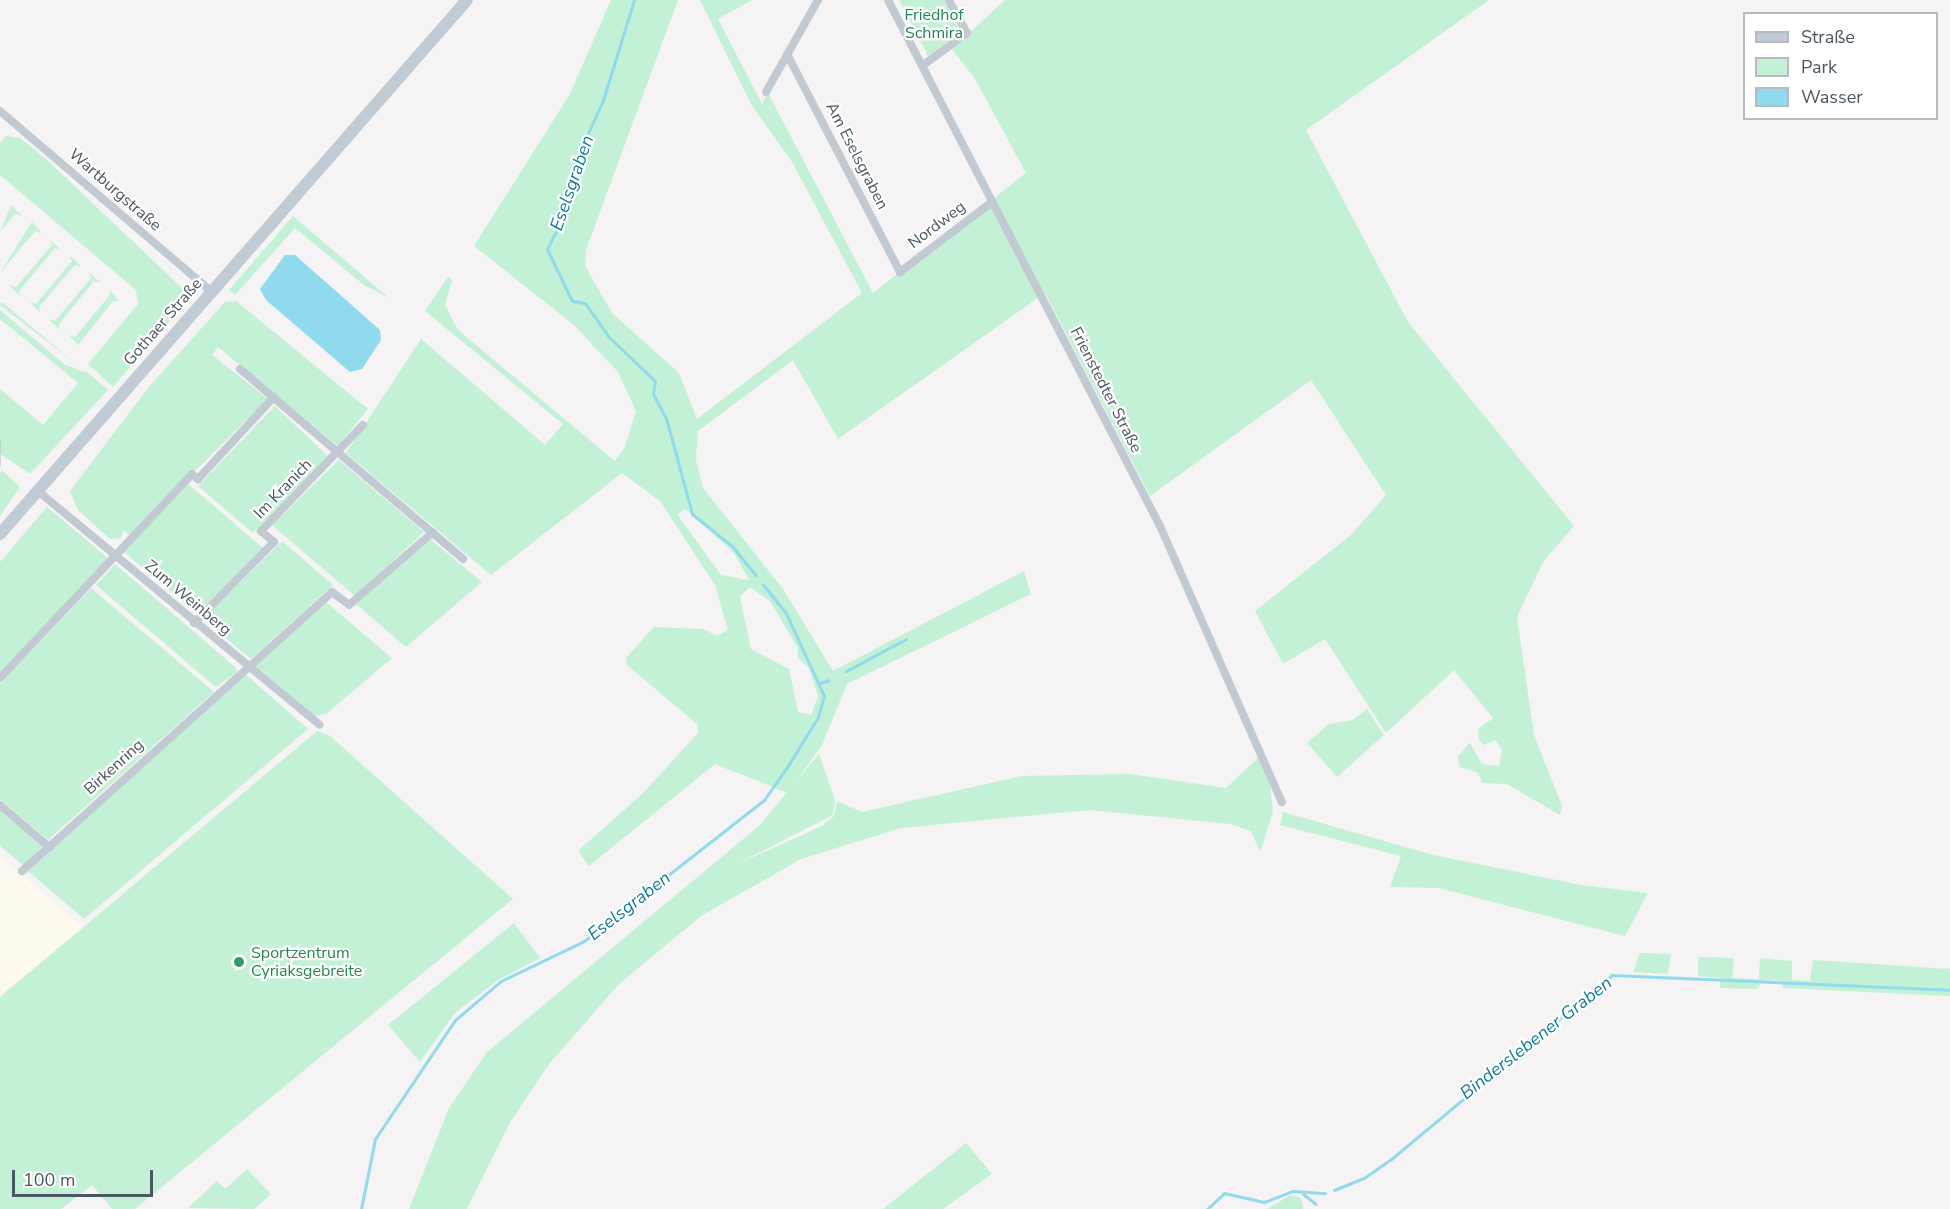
<!DOCTYPE html>
<html>
<head>
<meta charset="utf-8">
<style>
  body { margin:0 }
  #map { position:relative; width:1950px; height:1209px; overflow:hidden; background:#f5f3f3; font-family:"Nunito Sans",sans-serif }
  div>[style] { position:absolute }
  .commercial>* { inset:0; background:#fdf9ef }
  .green>* { inset:0; background:#c3f1d5 }
  .water>* { inset:0; background:#90daee }
  .stream>* { height:3px; margin:-1.5px; padding:0 1.5px; transform-origin:1.5px; border-radius:1.5px; background:#90daee }
  .street>* { height:8px; margin:-4px; padding:0 4px; transform-origin:4px; border-radius:4px; background:#c1cad2 }
  .secondary>* { height:12px; margin:-6px; padding:0 6px; transform-origin:6px; border-radius:6px; background:#c1cbd6 }
  .tram>* { height:1.5px; margin:-0.75px; padding:0 0.75px; transform-origin:0.75px; border-radius:0.75px; background:#b5b8bd }
  .dots>* { width:16px; height:16px; translate:-50% -50%; box-sizing:border-box; border:3px solid #fff; border-radius:50% }
  span { translate:-50% -50%; white-space:nowrap; text-align:center; line-height:1.15; -webkit-text-stroke:4.5px #fff; paint-order:stroke }
  .park-label { font-size:16px; color:#17864f }
  .street-label { font-size:16px; color:#4a5661 }
  .leisure-label { font-size:16px; color:#27864d }
  .left { translate:0 -50%; text-align:left }
  .water-label { font-size:18px; color:#0c7c9b; font-style:italic }
  .legend { position:absolute; left:1743px; top:12px; width:195px; height:108px; box-sizing:border-box; background:#fff; border:2px solid #b7bbc0; margin:0; padding:8px 10px; list-style:none; font-size:18px; color:#4a5661 }
  .legend li { display:flex; align-items:center; gap:12px; height:30px }
  .legend b { width:30px; border:2px solid #b7bbc0 }
  .scale { position:absolute; left:12px; top:1170px; width:141px; height:27px; box-sizing:border-box; border:3px solid #4a5661; border-top:0; padding-left:8px; font-size:18px; line-height:21px; white-space:nowrap; color:#4a5661; -webkit-text-stroke:4px #fff; paint-order:stroke }
</style>
</head>
<body>
<div id="map">
  <div class="commercial">
    <i style="clip-path:polygon(0 856px,84px 928px,0 995px)"></i>
  </div>
  <div class="green">
    <i style="clip-path:polygon(evenodd,611px 0,678px 0,586px 250px,585px 266px,612px 313px,679px 373px,697px 419px,862px 293px,792px 162px,751px 104px,700px 0,752px 0,718px 19px,762px 104px,768px 93px,873px 293px,1026px 173px,975px 79px,952px 49px,1005px 0,1489px 0,1306px 130px,1408px 322px,1574px 526px,1543px 562px,1517px 617px,1534px 735px,1562px 806px,1560px 815px,1507px 784px,1483px 783px,1477px 772px,1459px 767px,1458px 756px,1470px 743px,1482px 764px,1499px 766px,1502px 750px,1496px 740px,1484px 745px,1479px 740px,1478px 729px,1493px 718px,1454px 670px,1386px 733px,1325px 639px,1283px 664px,1255px 611px,1351px 535px,1386px 495px,1311px 380px,1150px 496px,1045px 293px,838px 439px,793px 360px,698px 431px,696px 460px,703px 488px,783px 589px,833px 671px,1024px 571px,1031px 594px,847px 684px,822px 745px,788px 793px,715px 764px,589px 866px,578px 851px,643px 793px,698px 733px,697px 724px,627px 665px,626px 658px,654px 627px,703px 629px,717px 636px,728px 630px,715px 585px,660px 501px,622px 473px,491px 575px,346px 453px,421px 339px,545px 445px,563px 424px,425px 311px,448px 277px,452px 280px,445px 305px,458px 330px,615px 461px,625px 447px,636px 411px,618px 372px,574px 325px,474px 246px,570px 94px,611px 0,686px 509px,734px 553px,749px 580px,721px 575px,677px 514px,686px 509px,611px 0,750px 587px,770px 601px,798px 648px,798px 658px,809px 668px,818px 696px,811px 715px,798px 712px,789px 669px,751px 649px,740px 596px,750px 587px)"></i>
    <i style="clip-path:polygon(899px 0,944px 0,961px 32px,928px 56px)"></i>
    <i style="clip-path:polygon(6px 136px,20px 138px,46px 159px,182px 288px,184px 301px,174px 316px,113px 387px,88px 364px,138px 304px,136px 290px,0 175px,0 143px)"></i>
    <i style="clip-path:polygon(11px 205px,22px 216px,15px 214px,0 232px)"></i>
    <i style="clip-path:polygon(293px 216px,389px 298px,364px 285px,295px 228px,235px 295px,229px 290px)"></i>
    <i style="clip-path:polygon(32px 222px,42px 233px,35px 231px,0 273px)"></i>
    <i style="clip-path:polygon(49px 239px,61px 250px,55px 248px,19px 291px,20px 296px,9px 285px,16px 287px,52px 245px)"></i>
    <i style="clip-path:polygon(69px 255px,81px 266px,75px 265px,39px 307px,40px 313px,30px 302px,36px 304px,72px 261px)"></i>
    <i style="clip-path:polygon(88px 272px,101px 283px,94px 281px,59px 324px,60px 330px,49px 319px,55px 321px,91px 278px)"></i>
    <i style="clip-path:polygon(109px 289px,119px 301px,113px 301px,78px 345px,69px 335px,75px 337px,110px 295px)"></i>
    <i style="clip-path:polygon(236px 301px,368px 409px,338px 446px,218px 347px,212px 355px,268px 399px,130px 535px,123px 530px,121px 538px,110px 539px,78px 510px,70px 491px,148px 388px,225px 302px)"></i>
    <i style="clip-path:polygon(2px 302px,75px 363px,0 305px)"></i>
    <i style="clip-path:polygon(0 310px,65px 365px,88px 373px,108px 390px,30px 474px,0 454px,0 389px,43px 425px,78px 383px,0 319px)"></i>
    <i style="clip-path:polygon(275px 406px,329px 457px,253px 533px,198px 486px)"></i>
    <i style="clip-path:polygon(339px 460px,424px 532px,355px 596px,272px 525px)"></i>
    <i style="clip-path:polygon(2px 470px,20px 487px,0 516px,0 474px)"></i>
    <i style="clip-path:polygon(188px 484px,263px 548px,197px 614px,124px 552px)"></i>
    <i style="clip-path:polygon(47px 507px,109px 559px,0 674px,0 562px)"></i>
    <i style="clip-path:polygon(430px 539px,482px 582px,406px 647px,356px 604px)"></i>
    <i style="clip-path:polygon(282px 541px,333px 585px,251px 659px,203px 619px)"></i>
    <i style="clip-path:polygon(115px 564px,236px 668px,237px 672px,216px 687px,96px 585px)"></i>
    <i style="clip-path:polygon(91px 588px,214px 692px,48px 840px,0 799px,0 684px)"></i>
    <i style="clip-path:polygon(326px 602px,392px 658px,326px 714px,313px 716px,255px 666px)"></i>
    <i style="clip-path:polygon(245px 674px,308px 729px,84px 919px,28px 871px)"></i>
    <i style="clip-path:polygon(1367px 709px,1384px 735px,1337px 777px,1307px 743px,1329px 724px,1353px 720px)"></i>
    <i style="clip-path:polygon(317px 731px,330px 736px,513px 899px,135px 1209px,112px 1209px,92px 1185px,61px 1209px,0 1209px,0 997px)"></i>
    <i style="clip-path:polygon(819px 754px,835px 800px,833px 815px,735px 865px,822px 826px,834px 816px,837px 801px,862px 812px,1021px 776px,1130px 774px,1226px 788px,1259px 757px,1269px 778px,1273px 812px,1260px 852px,1251px 831px,1231px 824px,1090px 810px,901px 828px,801px 859px,701px 916px,619px 984px,549px 1064px,511px 1121px,467px 1209px,409px 1209px,449px 1108px,487px 1052px,759px 826px)"></i>
    <i style="clip-path:polygon(0 809px,42px 846px,24px 866px,0 846px)"></i>
    <i style="clip-path:polygon(1283px 812px,1433px 855px,1581px 885px,1648px 893px,1625px 936px,1438px 888px,1390px 887px,1401px 856px,1280px 825px)"></i>
    <i style="clip-path:polygon(514px 923px,540px 958px,498px 980px,456px 1012px,420px 1062px,388px 1025px)"></i>
    <i style="clip-path:polygon(1640px 953px,1671px 954px,1668px 974px,1633px 972px)"></i>
    <i style="clip-path:polygon(1698px 957px,1734px 958px,1732px 978px,1759px 979px,1760px 958px,1792px 961px,1792px 980px,1810px 981px,1813px 960px,1950px 969px,1950px 996px,1783px 988px,1783px 981px,1763px 980px,1757px 989px,1720px 988px,1720px 978px,1698px 976px)"></i>
    <i style="clip-path:polygon(966px 1143px,992px 1174px,943px 1209px,883px 1209px)"></i>
    <i style="clip-path:polygon(247px 1169px,271px 1194px,254px 1209px,188px 1208px,217px 1181px,225px 1189px)"></i>
    <i style="clip-path:polygon(1291px 1195px,1301px 1198px,1303px 1209px,1267px 1209px)"></i>
  </div>
  <div class="water">
    <i style="clip-path:polygon(285px 255px,295px 255px,380px 330px,381px 340px,362px 369px,350px 372px,266px 300px,260px 289px)"></i>
  </div>
  <div class="stream">
    <i style="left:634px;top:0;width:105px;rotate:107.2deg"></i>
    <i style="left:603px;top:100px;width:73px;rotate:114.1deg"></i>
    <i style="left:573px;top:167px;width:47px;rotate:99.9deg"></i>
    <i style="left:565px;top:213px;width:40px;rotate:116.6deg"></i>
    <i style="left:547px;top:249px;width:58px;rotate:64.3deg"></i>
    <i style="left:572px;top:301px;width:13px;rotate:9deg"></i>
    <i style="left:585px;top:303px;width:39px;rotate:55deg"></i>
    <i style="left:607px;top:335px;width:66px;rotate:43.8deg"></i>
    <i style="left:655px;top:381px;width:13px;rotate:99deg"></i>
    <i style="left:653px;top:394px;width:27px;rotate:62deg"></i>
    <i style="left:666px;top:418px;width:99px;rotate:74.8deg"></i>
    <i style="left:692px;top:514px;width:51px;rotate:38.7deg"></i>
    <i style="left:732px;top:546px;width:38px;rotate:51deg"></i>
    <i style="left:846px;top:671px;width:68px;rotate:-28.1deg"></i>
    <i style="left:820px;top:683px;width:9px;rotate:-18deg"></i>
    <i style="left:1334px;top:1190px;width:32px;rotate:-22deg"></i>
    <i style="left:1364px;top:1178px;width:32px;rotate:-35deg"></i>
    <i style="left:1390px;top:1160px;width:289px;rotate:-39.8deg"></i>
    <i style="left:1612px;top:975px;width:338px;rotate:2.5deg"></i>
    <i style="left:1303px;top:1194px;width:16px;rotate:38deg"></i>
    <i style="left:361px;top:1209px;width:71px;rotate:-78.7deg"></i>
    <i style="left:375px;top:1139px;width:143px;rotate:-56.1deg"></i>
    <i style="left:455px;top:1020px;width:60px;rotate:-40.3deg"></i>
    <i style="left:501px;top:981px;width:92px;rotate:-25.7deg"></i>
    <i style="left:584px;top:941px;width:229px;rotate:-38.1deg"></i>
    <i style="left:764px;top:800px;width:44px;rotate:-55.2deg"></i>
    <i style="left:789px;top:764px;width:55px;rotate:-58.3deg"></i>
    <i style="left:818px;top:717px;width:22px;rotate:-74deg"></i>
    <i style="left:824px;top:696px;width:91px;rotate:-114.6deg"></i>
    <i style="left:786px;top:613px;width:36px;rotate:-129deg"></i>
    <i style="left:1207px;top:1209px;width:23px;rotate:-43deg"></i>
    <i style="left:1224px;top:1193px;width:41px;rotate:12.7deg"></i>
    <i style="left:1264px;top:1202px;width:31px;rotate:-21deg"></i>
    <i style="left:1293px;top:1191px;width:32px;rotate:4deg"></i>
  </div>
  <div class="street">
    <i style="left:888px;top:0;width:592px;rotate:62.66deg"></i>
    <i style="left:1160px;top:526px;width:302px;rotate:66.2deg"></i>
    <i style="left:787px;top:54px;width:246px;rotate:62.6deg"></i>
    <i style="left:900px;top:272px;width:116px;rotate:-37.3deg"></i>
    <i style="left:922px;top:66px;width:56px;rotate:-36.3deg"></i>
    <i style="left:967px;top:33px;width:38px;rotate:-119deg"></i>
    <i style="left:766px;top:92px;width:106px;rotate:-60.5deg"></i>
    <i style="left:0;top:111px;width:277px;rotate:40.5deg"></i>
    <i style="left:240px;top:369px;width:293px;rotate:40.4deg"></i>
    <i style="left:38px;top:491px;width:366px;rotate:39.7deg"></i>
    <i style="left:194px;top:623px;width:114px;rotate:-45.4deg"></i>
    <i style="left:274px;top:542px;width:17px;rotate:-140deg"></i>
    <i style="left:261px;top:531px;width:147px;rotate:-46.1deg"></i>
    <i style="left:0;top:678px;width:280px;rotate:-46.7deg"></i>
    <i style="left:192px;top:474px;width:8px;rotate:40deg"></i>
    <i style="left:198px;top:479px;width:112px;rotate:-47.2deg"></i>
    <i style="left:0;top:805px;width:65px;rotate:40.6deg"></i>
    <i style="left:49px;top:847px;width:381px;rotate:-42deg"></i>
    <i style="left:332px;top:592px;width:21px;rotate:37deg"></i>
    <i style="left:349px;top:605px;width:111px;rotate:-41deg"></i>
    <i style="left:22px;top:871px;width:36px;rotate:-42deg"></i>
  </div>
  <div class="secondary">
    <i style="left:0;top:534px;width:709px;rotate:-48.83deg"></i>
  </div>
  <div class="tram">
    <i style="left:0;top:440px;width:26px;rotate:90deg"></i>
  </div>
  <div class="dots">
    <i style="left:239px;top:962px;background:#2e9e5b"></i>
  </div>
  <div class="park-label">
    <span style="left:934px;top:24px">Friedhof<br>Schmira</span>
  </div>
  <div class="street-label">
    <span style="left:857px;top:156px;rotate:63deg">Am Eselsgraben</span>
    <span style="left:115px;top:190px;rotate:41deg">Wartburgstraße</span>
    <span style="left:937px;top:225px;rotate:-37deg">Nordweg</span>
    <span style="left:163px;top:322px;rotate:-49deg">Gothaer Straße</span>
    <span style="left:1106px;top:390px;rotate:63deg">Frienstedter Straße</span>
    <span style="left:283px;top:489px;rotate:-46deg">Im Kranich</span>
    <span style="left:188px;top:598px;rotate:40deg">Zum Weinberg</span>
    <span style="left:114px;top:767px;rotate:-42deg">Birkenring</span>
  </div>
  <div class="leisure-label">
    <span class="left" style="left:251px;top:962px">Sportzentrum<br>Cyriaksgebreite</span>
  </div>
  <div class="water-label">
    <span style="left:572px;top:183px;rotate:-71deg">Eselsgraben</span>
    <span style="left:629px;top:906px;rotate:-38deg">Eselsgraben</span>
    <span style="left:1536px;top:1038px;rotate:-38deg">Binderslebener Graben</span>
  </div>
  <ul class="legend">
  <li><b style="height:8px;background:#c1cbd6"></b>Straße</li>
  <li><b style="height:16px;background:#c3f1d5"></b>Park</li>
  <li><b style="height:16px;background:#90daee"></b>Wasser</li>
  </ul>
  <div class="scale">100 m</div>
</div>
</body>
</html>
